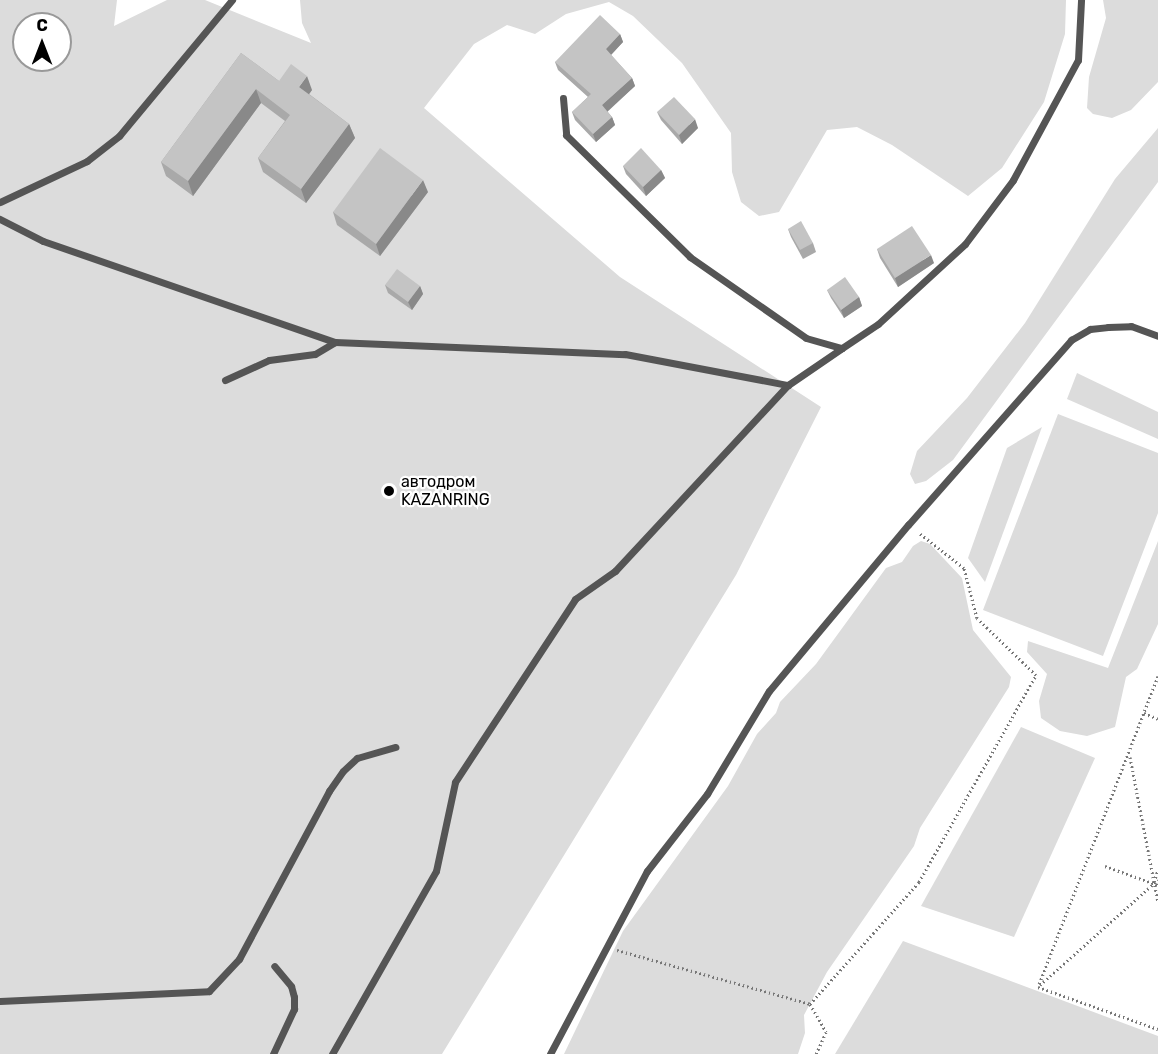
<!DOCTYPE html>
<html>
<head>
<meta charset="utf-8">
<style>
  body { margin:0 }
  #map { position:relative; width:1158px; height:1054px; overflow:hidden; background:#fff; font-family:Rubik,sans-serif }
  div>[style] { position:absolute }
  .green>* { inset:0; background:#dcdcdc }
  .path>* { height:3px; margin-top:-1.5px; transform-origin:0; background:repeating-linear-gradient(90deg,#777 0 1.5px,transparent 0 4.5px) }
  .service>* { height:7px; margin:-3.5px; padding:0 3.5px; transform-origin:3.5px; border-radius:3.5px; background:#555 }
  .wall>* { inset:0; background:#a9a9a9 }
  .shaded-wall>* { inset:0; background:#898989 }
  .building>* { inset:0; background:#c4c4c4 }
  .dots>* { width:16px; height:16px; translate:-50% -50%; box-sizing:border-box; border:3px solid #fff; border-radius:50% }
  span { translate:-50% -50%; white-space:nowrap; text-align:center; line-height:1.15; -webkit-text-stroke:4.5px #fff; paint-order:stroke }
  .poi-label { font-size:16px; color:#000 }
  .left { translate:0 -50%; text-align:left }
  .north { position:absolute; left:12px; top:12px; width:60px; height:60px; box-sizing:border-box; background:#fff; border:2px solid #999; border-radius:50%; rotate:0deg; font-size:16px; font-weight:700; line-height:24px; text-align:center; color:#000 }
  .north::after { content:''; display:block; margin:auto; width:21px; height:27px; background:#000; clip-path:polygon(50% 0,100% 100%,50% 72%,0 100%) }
</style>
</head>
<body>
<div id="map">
  <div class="green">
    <i style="clip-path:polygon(evenodd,0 0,117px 0,114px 26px,167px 0,205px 0,311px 43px,302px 23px,300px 0,1066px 0,1065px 34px,1044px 102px,1002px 168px,968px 196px,892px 145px,857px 127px,827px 130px,779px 212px,759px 216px,741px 202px,732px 172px,731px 133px,682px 63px,633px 16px,609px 2px,566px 14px,535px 34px,507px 25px,474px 44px,424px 108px,620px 277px,821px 407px,736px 575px,442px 1054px,0 1054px,0 0,24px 24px,60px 24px,60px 60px,24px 60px,24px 24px)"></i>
    <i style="clip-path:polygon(1103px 0,1158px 0,1158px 82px,1131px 110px,1112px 118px,1093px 114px,1087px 108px,1089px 77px,1106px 18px)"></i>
    <i style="clip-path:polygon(1158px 128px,1158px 182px,953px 460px,926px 481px,915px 484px,910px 474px,917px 451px,967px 398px,1025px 323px,1115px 179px)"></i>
    <i style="clip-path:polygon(1077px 373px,1158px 412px,1158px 439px,1067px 399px)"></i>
    <i style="clip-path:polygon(1058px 414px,1158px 453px,1158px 513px,1103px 656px,983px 610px)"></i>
    <i style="clip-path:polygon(1042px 427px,985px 582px,968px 558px,1007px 448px)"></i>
    <i style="clip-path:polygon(921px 541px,930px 544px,962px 578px,973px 630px,1011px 677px,1009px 687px,920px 828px,914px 846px,827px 972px,804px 1015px,805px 1033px,798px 1054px,564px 1054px,623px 931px,728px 786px,757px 734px,776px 713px,780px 702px,816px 664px,886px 568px,902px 562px,913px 546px)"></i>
    <i style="clip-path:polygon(1158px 541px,1158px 624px,1137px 669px,1126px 677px,1115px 727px,1087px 736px,1060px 731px,1041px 718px,1039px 701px,1047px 674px,1027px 652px,1028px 641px,1108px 668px)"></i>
    <i style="clip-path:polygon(1021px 727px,1095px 758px,1014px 937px,921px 906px)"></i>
    <i style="clip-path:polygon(903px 941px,1158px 1036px,1158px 1054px,835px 1054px)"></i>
  </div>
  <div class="path">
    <i style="left:1158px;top:676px;width:333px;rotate:111.1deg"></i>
    <i style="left:1038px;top:987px;width:127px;rotate:19.3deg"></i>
    <i style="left:1144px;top:713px;width:15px;rotate:23deg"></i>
    <i style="left:1130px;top:757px;width:148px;rotate:79.1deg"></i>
    <i style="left:1105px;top:866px;width:56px;rotate:19.7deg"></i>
    <i style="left:1154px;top:882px;width:13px;rotate:-72deg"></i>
    <i style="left:617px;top:950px;width:200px;rotate:15.6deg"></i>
    <i style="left:810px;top:1004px;width:164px;rotate:-48.2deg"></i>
    <i style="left:919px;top:882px;width:238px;rotate:-60.5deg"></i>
    <i style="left:1036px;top:675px;width:82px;rotate:-136deg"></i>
    <i style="left:977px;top:618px;width:52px;rotate:-104.6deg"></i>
    <i style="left:964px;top:568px;width:58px;rotate:-142deg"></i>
    <i style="left:1040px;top:985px;width:158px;rotate:-41.7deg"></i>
    <i style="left:810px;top:1004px;width:32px;rotate:60deg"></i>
    <i style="left:826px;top:1032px;width:24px;rotate:114deg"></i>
  </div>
  <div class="service">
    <i style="left:563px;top:98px;width:37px;rotate:85deg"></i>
    <i style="left:566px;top:135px;width:174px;rotate:44.5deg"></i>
    <i style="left:690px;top:257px;width:141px;rotate:34.9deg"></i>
    <i style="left:806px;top:338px;width:37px;rotate:16deg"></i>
    <i style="left:842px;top:348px;width:43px;rotate:-33.7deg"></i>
    <i style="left:878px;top:324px;width:118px;rotate:-42.6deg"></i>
    <i style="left:965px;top:244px;width:80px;rotate:-53.1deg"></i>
    <i style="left:1013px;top:180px;width:136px;rotate:-61.6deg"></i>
    <i style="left:1078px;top:60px;width:60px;rotate:-87.1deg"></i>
    <i style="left:0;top:202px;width:96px;rotate:-25.2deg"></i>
    <i style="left:87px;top:161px;width:41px;rotate:-38deg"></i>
    <i style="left:119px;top:136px;width:177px;rotate:-50.3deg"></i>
    <i style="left:0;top:219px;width:48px;rotate:27.1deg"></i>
    <i style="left:43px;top:241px;width:309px;rotate:19.1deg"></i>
    <i style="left:335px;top:342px;width:290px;rotate:2.4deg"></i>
    <i style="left:625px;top:354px;width:166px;rotate:10.8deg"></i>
    <i style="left:788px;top:385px;width:65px;rotate:-34.4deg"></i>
    <i style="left:225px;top:380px;width:48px;rotate:-24.4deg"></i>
    <i style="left:269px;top:360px;width:46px;rotate:-7.4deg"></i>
    <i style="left:315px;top:354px;width:23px;rotate:-31deg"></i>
    <i style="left:0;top:1001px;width:209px;rotate:-2.7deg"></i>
    <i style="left:209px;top:991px;width:44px;rotate:-46.8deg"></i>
    <i style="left:239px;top:959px;width:191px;rotate:-61.8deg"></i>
    <i style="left:329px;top:791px;width:24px;rotate:-55deg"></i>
    <i style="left:343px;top:771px;width:19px;rotate:-43deg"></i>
    <i style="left:357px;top:758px;width:40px;rotate:-16deg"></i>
    <i style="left:273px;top:1054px;width:50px;rotate:-65deg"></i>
    <i style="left:294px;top:1009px;width:12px;rotate:-90deg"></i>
    <i style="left:294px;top:997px;width:11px;rotate:-105deg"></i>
    <i style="left:291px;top:986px;width:26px;rotate:-130deg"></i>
    <i style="left:332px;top:1054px;width:210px;rotate:-60.4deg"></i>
    <i style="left:436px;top:871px;width:91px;rotate:-77.9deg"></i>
    <i style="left:455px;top:782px;width:219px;rotate:-56.7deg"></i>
    <i style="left:575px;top:599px;width:49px;rotate:-35deg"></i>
    <i style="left:615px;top:571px;width:254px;rotate:-47.1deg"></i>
    <i style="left:550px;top:1054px;width:207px;rotate:-62.1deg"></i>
    <i style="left:647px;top:871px;width:98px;rotate:-52.1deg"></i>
    <i style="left:707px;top:794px;width:120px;rotate:-59deg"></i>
    <i style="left:769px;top:691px;width:217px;rotate:-50.1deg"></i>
    <i style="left:908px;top:525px;width:247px;rotate:-48.6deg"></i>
    <i style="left:1071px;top:340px;width:22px;rotate:-30deg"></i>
    <i style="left:1090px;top:329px;width:18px;rotate:-6deg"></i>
    <i style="left:1108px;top:327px;width:23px;rotate:-2deg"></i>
    <i style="left:1131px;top:326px;width:29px;rotate:20deg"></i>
  </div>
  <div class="wall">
    <i style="clip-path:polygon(620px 34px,623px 42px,611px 55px,632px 78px,635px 86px,607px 111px,612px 117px,615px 125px,596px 142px,575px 120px,572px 112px,588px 97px,558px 70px,555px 62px)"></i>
    <i style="clip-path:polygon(241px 53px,279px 81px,312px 90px,309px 94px,349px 124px,355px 138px,306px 203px,263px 172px,258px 158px,285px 121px,261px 103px,193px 196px,166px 176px,161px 162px)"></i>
    <i style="clip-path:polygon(657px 112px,698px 128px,682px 144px,661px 120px)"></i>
    <i style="clip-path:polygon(623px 166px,661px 170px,665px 178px,646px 196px,626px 174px)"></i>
    <i style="clip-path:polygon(428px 192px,380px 256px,337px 225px,333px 212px)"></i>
    <i style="clip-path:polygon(788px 229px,813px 243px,816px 252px,803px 259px,791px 237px)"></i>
    <i style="clip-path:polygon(877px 249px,934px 263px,898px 287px,880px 258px)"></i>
    <i style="clip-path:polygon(385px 285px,420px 286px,423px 294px,412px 310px,388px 293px)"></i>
    <i style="clip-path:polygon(827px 290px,859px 297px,862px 306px,844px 318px,831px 298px)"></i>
  </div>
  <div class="shaded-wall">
    <i style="clip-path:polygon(620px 34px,623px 42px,609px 57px,606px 49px)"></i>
    <i style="clip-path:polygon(307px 76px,312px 90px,304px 101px,299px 87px)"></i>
    <i style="clip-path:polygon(632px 78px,635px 86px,605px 114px,602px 105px)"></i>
    <i style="clip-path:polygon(256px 89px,261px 103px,193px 196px,188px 181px)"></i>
    <i style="clip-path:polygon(612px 117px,615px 125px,596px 142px,593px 134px)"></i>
    <i style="clip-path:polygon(695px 119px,698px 128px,682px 144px,679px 135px)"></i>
    <i style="clip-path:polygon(349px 124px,355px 138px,306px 203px,301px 189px)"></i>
    <i style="clip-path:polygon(661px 170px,665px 178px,646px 196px,643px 187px)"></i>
    <i style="clip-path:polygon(423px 180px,428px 192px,380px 256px,376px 244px)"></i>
    <i style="clip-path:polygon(931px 255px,934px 263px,898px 287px,895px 278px)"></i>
    <i style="clip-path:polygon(420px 286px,423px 294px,412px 310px,408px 302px)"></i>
    <i style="clip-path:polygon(859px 297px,862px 306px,844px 318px,841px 310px)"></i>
  </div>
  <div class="building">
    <i style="clip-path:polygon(600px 15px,620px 34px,606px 49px,632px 78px,602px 105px,612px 117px,593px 134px,572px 112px,591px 94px,555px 62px)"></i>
    <i style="clip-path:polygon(241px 53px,279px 81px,291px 64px,307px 76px,299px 87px,349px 124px,301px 189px,258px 158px,290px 115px,256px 89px,188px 181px,161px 162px)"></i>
    <i style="clip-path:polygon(674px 97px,695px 119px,679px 135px,657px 112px)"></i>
    <i style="clip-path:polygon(380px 148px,423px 180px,376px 244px,333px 212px)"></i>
    <i style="clip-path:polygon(641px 148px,661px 170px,643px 187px,623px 166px)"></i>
    <i style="clip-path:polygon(801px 221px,813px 243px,800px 250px,788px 229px)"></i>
    <i style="clip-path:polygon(912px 226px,931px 255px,895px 278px,877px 249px)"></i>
    <i style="clip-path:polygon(397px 269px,420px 286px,408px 302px,385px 285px)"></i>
    <i style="clip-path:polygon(845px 277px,859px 297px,841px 310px,827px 290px)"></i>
  </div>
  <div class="dots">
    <i style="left:389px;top:491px;background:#000"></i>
  </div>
  <div class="poi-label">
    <span class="left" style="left:401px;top:491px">автодром<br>KAZANRING</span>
  </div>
  <div class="north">С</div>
</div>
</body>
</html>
